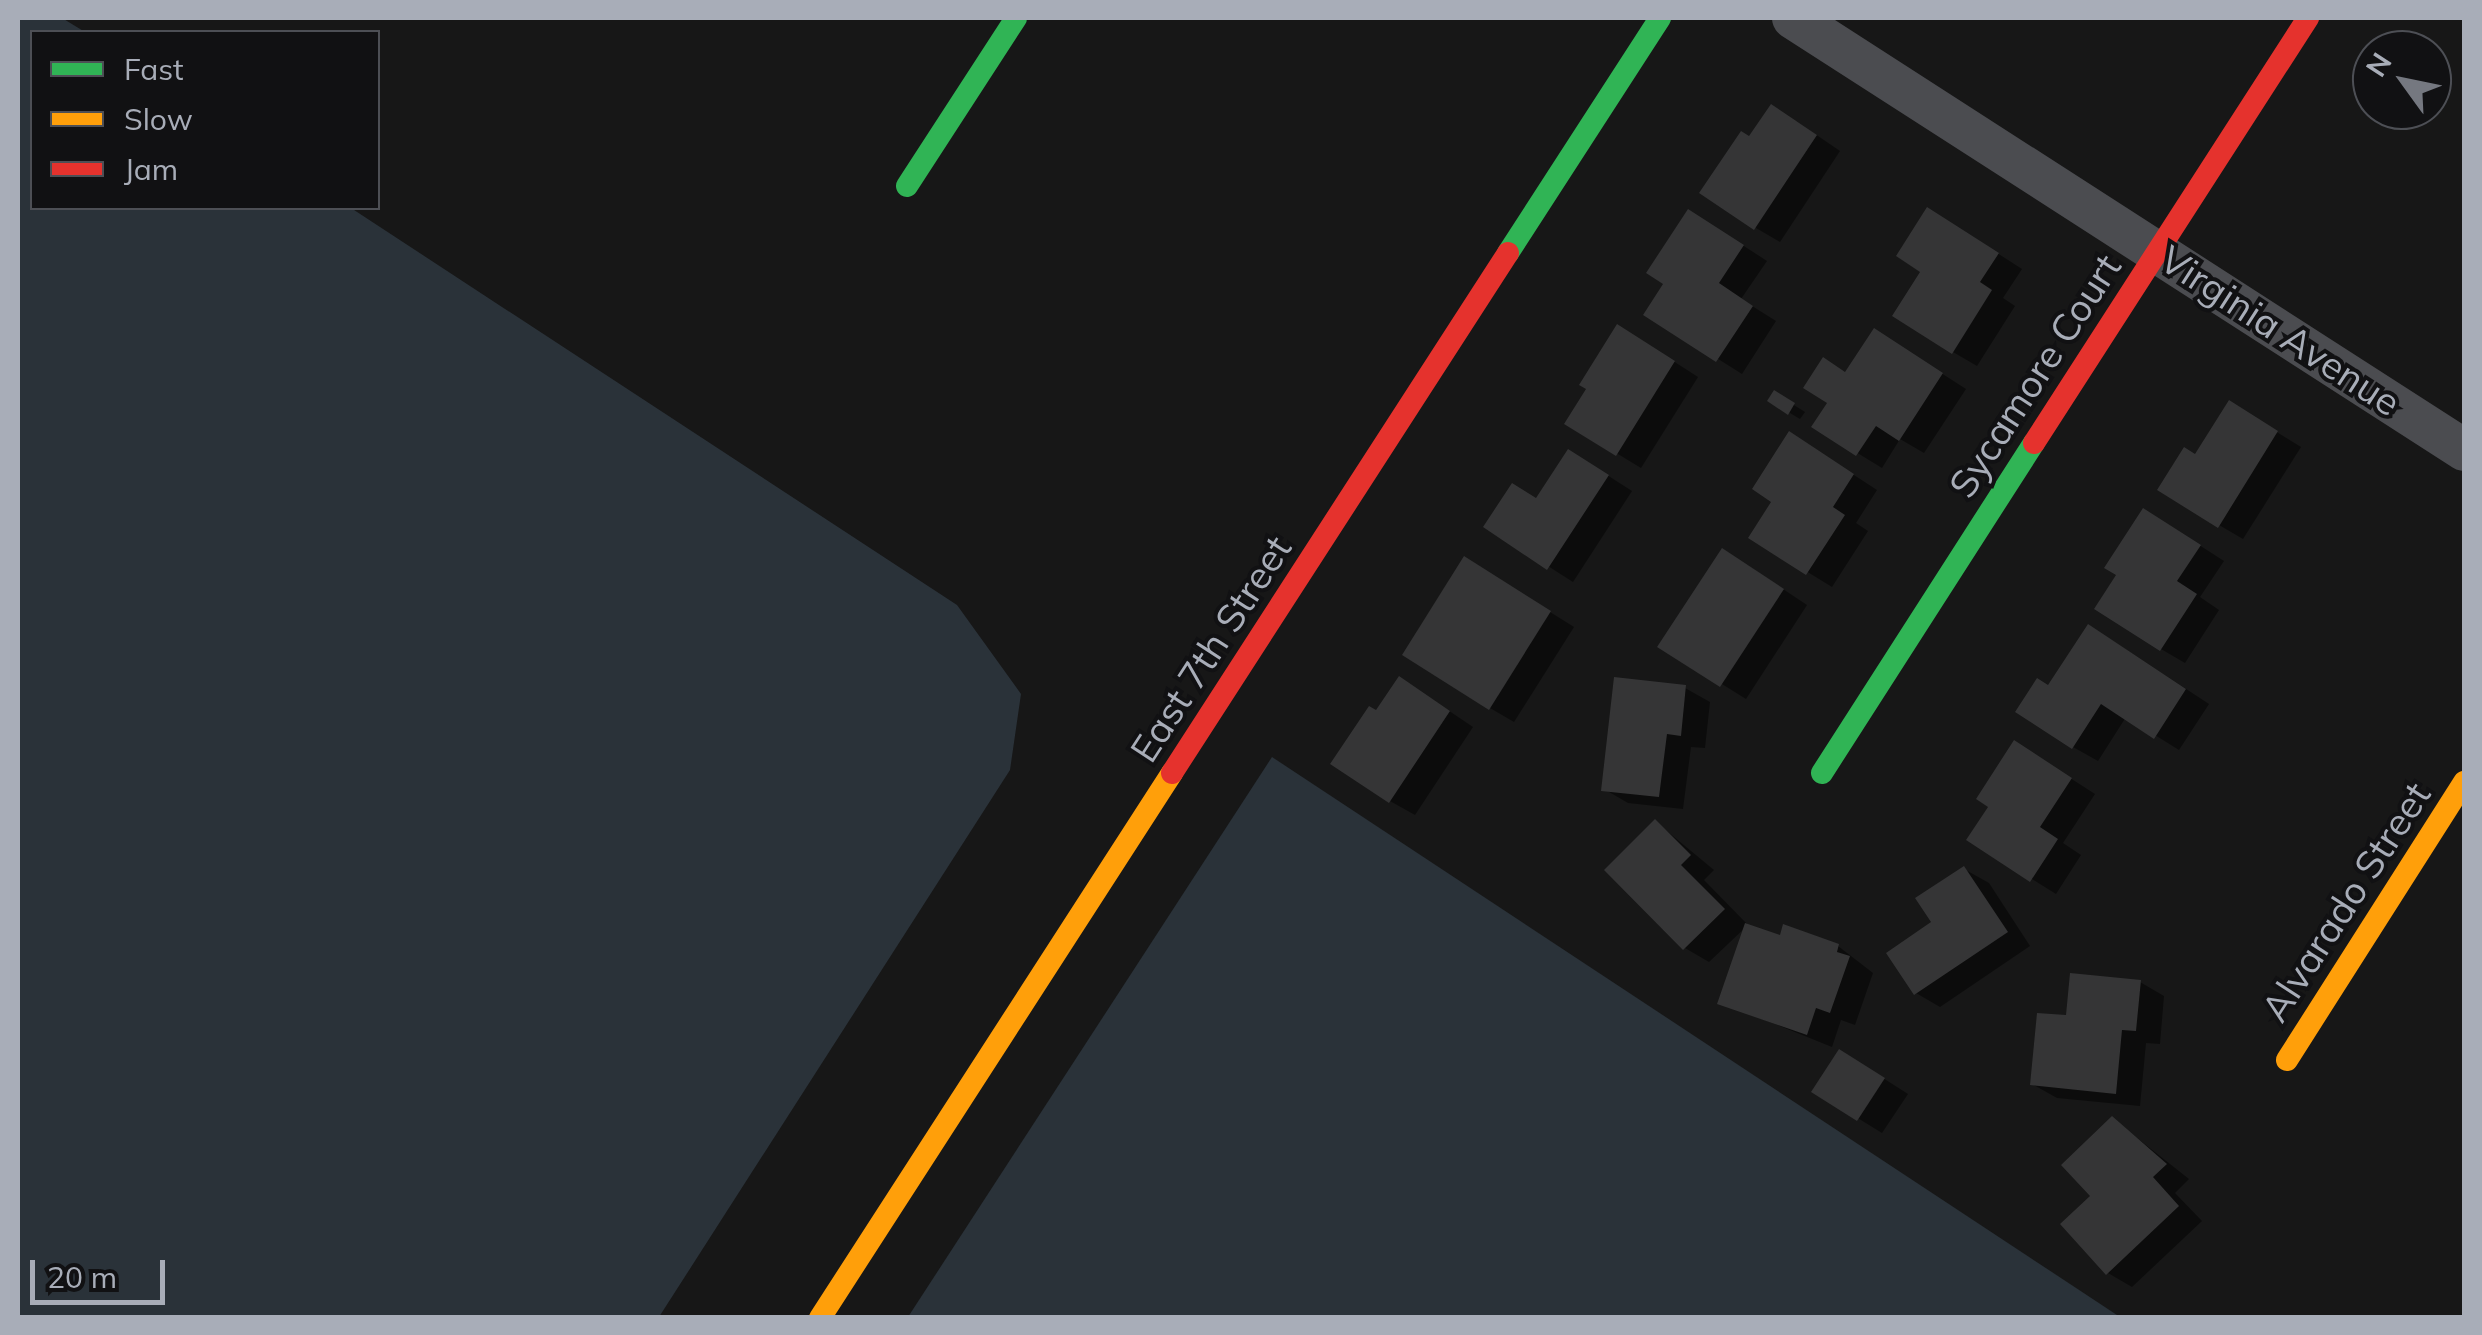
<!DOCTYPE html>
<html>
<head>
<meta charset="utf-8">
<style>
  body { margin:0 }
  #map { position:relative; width:2482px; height:1335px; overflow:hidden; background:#171717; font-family:Mulish,sans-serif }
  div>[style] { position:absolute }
  .water>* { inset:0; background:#2a3239 }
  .shadow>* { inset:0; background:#0007 }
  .building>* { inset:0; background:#353536 }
  .street>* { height:42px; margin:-21px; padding:0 21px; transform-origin:21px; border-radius:21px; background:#4b4c50 }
  .fast>* { height:22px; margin:-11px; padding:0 11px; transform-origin:11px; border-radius:11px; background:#30b455 }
  .slow>* { height:22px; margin:-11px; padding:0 11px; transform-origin:11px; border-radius:11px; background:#ff9f0a }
  .jam>* { height:22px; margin:-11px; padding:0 11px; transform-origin:11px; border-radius:11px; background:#e5322d }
  span { translate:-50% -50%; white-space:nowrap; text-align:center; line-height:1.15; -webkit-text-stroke:8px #111113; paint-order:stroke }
  .street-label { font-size:38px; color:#a8adb8 }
  .frame { position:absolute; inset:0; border:20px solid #a8adb8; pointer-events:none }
  .legend { position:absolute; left:30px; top:30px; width:350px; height:180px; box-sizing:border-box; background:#111113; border:2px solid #4d4f55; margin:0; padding:12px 18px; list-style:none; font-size:30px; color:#a8adb8 }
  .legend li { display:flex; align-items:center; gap:20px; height:50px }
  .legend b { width:50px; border:2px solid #4d4f55 }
  .north { position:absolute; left:2352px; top:30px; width:100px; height:100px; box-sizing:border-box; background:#111113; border:2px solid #4d4f55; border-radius:50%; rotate:303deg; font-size:28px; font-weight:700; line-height:40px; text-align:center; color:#a8adb8 }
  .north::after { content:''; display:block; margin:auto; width:35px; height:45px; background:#757880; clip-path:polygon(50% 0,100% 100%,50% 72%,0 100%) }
  .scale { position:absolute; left:30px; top:1260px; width:135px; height:45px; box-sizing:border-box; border:5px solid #a8adb8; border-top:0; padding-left:12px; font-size:30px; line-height:35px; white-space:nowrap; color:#a8adb8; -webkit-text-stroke:8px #111113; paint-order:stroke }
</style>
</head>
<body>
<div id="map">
  <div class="water">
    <i style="clip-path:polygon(18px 18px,62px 18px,85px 32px,32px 32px,32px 208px,351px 208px,957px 605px,1021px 694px,1010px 770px,659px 1317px,18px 1317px)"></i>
    <i style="clip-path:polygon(1272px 757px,2120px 1317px,908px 1317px)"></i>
  </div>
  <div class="shadow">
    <i style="clip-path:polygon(1796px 121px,1840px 151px,1780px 242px,1756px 228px,1750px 139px)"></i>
    <i style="clip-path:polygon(1952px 224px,2022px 269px,2003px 298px,2015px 306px,1977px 366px,1953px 352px,1923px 271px)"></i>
    <i style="clip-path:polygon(1713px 226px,1767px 261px,1741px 299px,1776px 321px,1742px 374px,1647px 314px)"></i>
    <i style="clip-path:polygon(1642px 341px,1698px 377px,1641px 468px,1567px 423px)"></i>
    <i style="clip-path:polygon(1899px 346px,1966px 389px,1924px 453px,1900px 439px,1882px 468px,1815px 427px,1847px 374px)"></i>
    <i style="clip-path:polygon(1775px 393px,1805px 412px,1800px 419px,1770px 401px)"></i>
    <i style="clip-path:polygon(2254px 418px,2301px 447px,2243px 539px,2219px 525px,2196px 457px)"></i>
    <i style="clip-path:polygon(1814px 449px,1877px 490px,1856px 523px,1868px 531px,1832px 587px,1751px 537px)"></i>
    <i style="clip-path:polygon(1593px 466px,1632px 491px,1573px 582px,1487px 527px)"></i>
    <i style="clip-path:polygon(2168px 525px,2224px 561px,2200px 597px,2219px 610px,2185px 663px,2161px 649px)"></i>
    <i style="clip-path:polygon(1747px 565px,1807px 605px,1746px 699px,1661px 646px)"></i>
    <i style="clip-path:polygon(1489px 574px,1574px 627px,1514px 722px,1490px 708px)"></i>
    <i style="clip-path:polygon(2113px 641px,2209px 704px,2179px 750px,2126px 717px,2098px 761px,2073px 747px)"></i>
    <i style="clip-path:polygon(1685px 688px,1710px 702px,1705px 748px,1691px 747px,1683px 809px,1628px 803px,1604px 789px)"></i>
    <i style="clip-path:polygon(1424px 694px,1473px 727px,1415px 815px,1390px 801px,1377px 713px)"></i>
    <i style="clip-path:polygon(2039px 758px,2095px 794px,2063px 843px,2081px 855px,2056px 894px,1970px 840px)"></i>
    <i style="clip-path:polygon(1656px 822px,1714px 870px,1704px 880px,1748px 925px,1709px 962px,1685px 948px,1608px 870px)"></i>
    <i style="clip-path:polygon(1964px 869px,1989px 883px,2030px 946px,1940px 1007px,1916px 993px,1935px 922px)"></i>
    <i style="clip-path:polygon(1781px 938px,1838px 946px,1873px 973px,1855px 1025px,1841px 1020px,1832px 1047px,1720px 1002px)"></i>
    <i style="clip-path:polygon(2140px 982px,2164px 996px,2160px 1044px,2146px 1043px,2140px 1106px,2057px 1098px,2032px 1084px,2068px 1018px)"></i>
    <i style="clip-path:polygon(1864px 1066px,1908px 1094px,1882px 1133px,1814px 1091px)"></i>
    <i style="clip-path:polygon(2113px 1119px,2189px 1179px,2175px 1193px,2202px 1221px,2132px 1287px,2108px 1273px)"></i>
  </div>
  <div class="building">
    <i style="clip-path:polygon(1771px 104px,1817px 135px,1754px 230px,1699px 193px,1741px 131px,1749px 136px)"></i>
    <i style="clip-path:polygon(1927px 207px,1999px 253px,1980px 282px,1992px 290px,1952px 354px,1892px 316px,1920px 272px,1896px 256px)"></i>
    <i style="clip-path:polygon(1688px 209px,1744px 245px,1719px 283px,1753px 306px,1716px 362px,1643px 315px,1663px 284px,1646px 273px)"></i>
    <i style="clip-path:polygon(1617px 324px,1675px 361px,1616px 456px,1564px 424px,1586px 389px,1579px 385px)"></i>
    <i style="clip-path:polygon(1874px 328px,1943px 373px,1899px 441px,1876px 426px,1856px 456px,1811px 427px,1827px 403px,1803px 388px,1823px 357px,1845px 372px)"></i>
    <i style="clip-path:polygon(1774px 390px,1795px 403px,1788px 415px,1767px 401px)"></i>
    <i style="clip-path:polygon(2229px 400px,2278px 431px,2218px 528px,2157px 490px,2184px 447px,2195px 454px)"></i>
    <i style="clip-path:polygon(1789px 431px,1854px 474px,1833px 507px,1845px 515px,1806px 575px,1748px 538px,1771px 502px,1752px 489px)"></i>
    <i style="clip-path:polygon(1568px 449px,1609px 475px,1547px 570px,1483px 527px,1512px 483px,1536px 498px)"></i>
    <i style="clip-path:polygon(2143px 508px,2201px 545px,2177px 581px,2197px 594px,2160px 651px,2094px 609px,2116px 575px,2104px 568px)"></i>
    <i style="clip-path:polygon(1722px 548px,1784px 589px,1720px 687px,1657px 647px)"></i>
    <i style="clip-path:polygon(1464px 556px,1551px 611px,1489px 710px,1402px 655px)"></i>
    <i style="clip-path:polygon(2088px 624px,2186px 689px,2154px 739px,2101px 704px,2072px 749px,2015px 712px,2037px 678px,2048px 685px)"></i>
    <i style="clip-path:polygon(1399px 676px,1450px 711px,1389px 803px,1330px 764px,1369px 706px,1376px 710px)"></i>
    <i style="clip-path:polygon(1614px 677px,1686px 685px,1681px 736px,1667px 734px,1659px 797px,1601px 791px)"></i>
    <i style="clip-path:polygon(2014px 740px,2072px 778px,2040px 827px,2058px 839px,2030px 882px,1966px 840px,1988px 807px,1976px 799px)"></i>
    <i style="clip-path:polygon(1655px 819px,1691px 855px,1681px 865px,1725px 909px,1683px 950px,1604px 870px)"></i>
    <i style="clip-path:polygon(1964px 866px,2008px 932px,1914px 995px,1886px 953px,1931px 922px,1915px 898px)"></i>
    <i style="clip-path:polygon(1745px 923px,1780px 935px,1783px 924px,1839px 944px,1837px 952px,1850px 956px,1830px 1013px,1816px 1008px,1807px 1035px,1717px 1004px)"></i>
    <i style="clip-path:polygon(2070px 973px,2141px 980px,2136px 1031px,2122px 1030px,2116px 1094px,2030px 1085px,2037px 1013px,2066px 1015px)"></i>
    <i style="clip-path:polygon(1839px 1049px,1885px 1078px,1857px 1121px,1811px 1092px)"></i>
    <i style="clip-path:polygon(2112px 1116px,2167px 1164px,2153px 1177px,2179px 1206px,2106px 1275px,2060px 1224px,2090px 1196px,2061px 1165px)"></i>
  </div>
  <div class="street">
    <i style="left:1793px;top:18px;width:798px;rotate:32.77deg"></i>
  </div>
  <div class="fast">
    <i style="left:907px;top:186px;width:200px;rotate:-57deg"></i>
    <i style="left:1508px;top:253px;width:280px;rotate:-57.1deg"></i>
    <i style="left:1822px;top:773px;width:392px;rotate:-57.3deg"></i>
  </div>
  <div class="slow">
    <i style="left:2287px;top:1060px;width:330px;rotate:-57.5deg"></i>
    <i style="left:820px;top:1318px;width:649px;rotate:-57.14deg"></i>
  </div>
  <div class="jam">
    <i style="left:2034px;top:443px;width:506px;rotate:-57.19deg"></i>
    <i style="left:1172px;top:773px;width:619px;rotate:-57.13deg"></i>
  </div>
  <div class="street-label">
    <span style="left:2280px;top:331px;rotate:33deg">Virginia Avenue</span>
    <span style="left:2035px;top:376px;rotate:-57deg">Sycamore Court</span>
    <span style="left:1211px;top:649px;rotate:-57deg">East 7th Street</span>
    <span style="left:2346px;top:902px;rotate:-57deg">Alvarado Street</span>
  </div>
  <div class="frame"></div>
  <ul class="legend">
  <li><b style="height:12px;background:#30b455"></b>Fast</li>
  <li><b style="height:12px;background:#ff9f0a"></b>Slow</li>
  <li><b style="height:12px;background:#e5322d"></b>Jam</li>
  </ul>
  <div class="north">N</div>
  <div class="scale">20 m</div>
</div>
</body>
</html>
